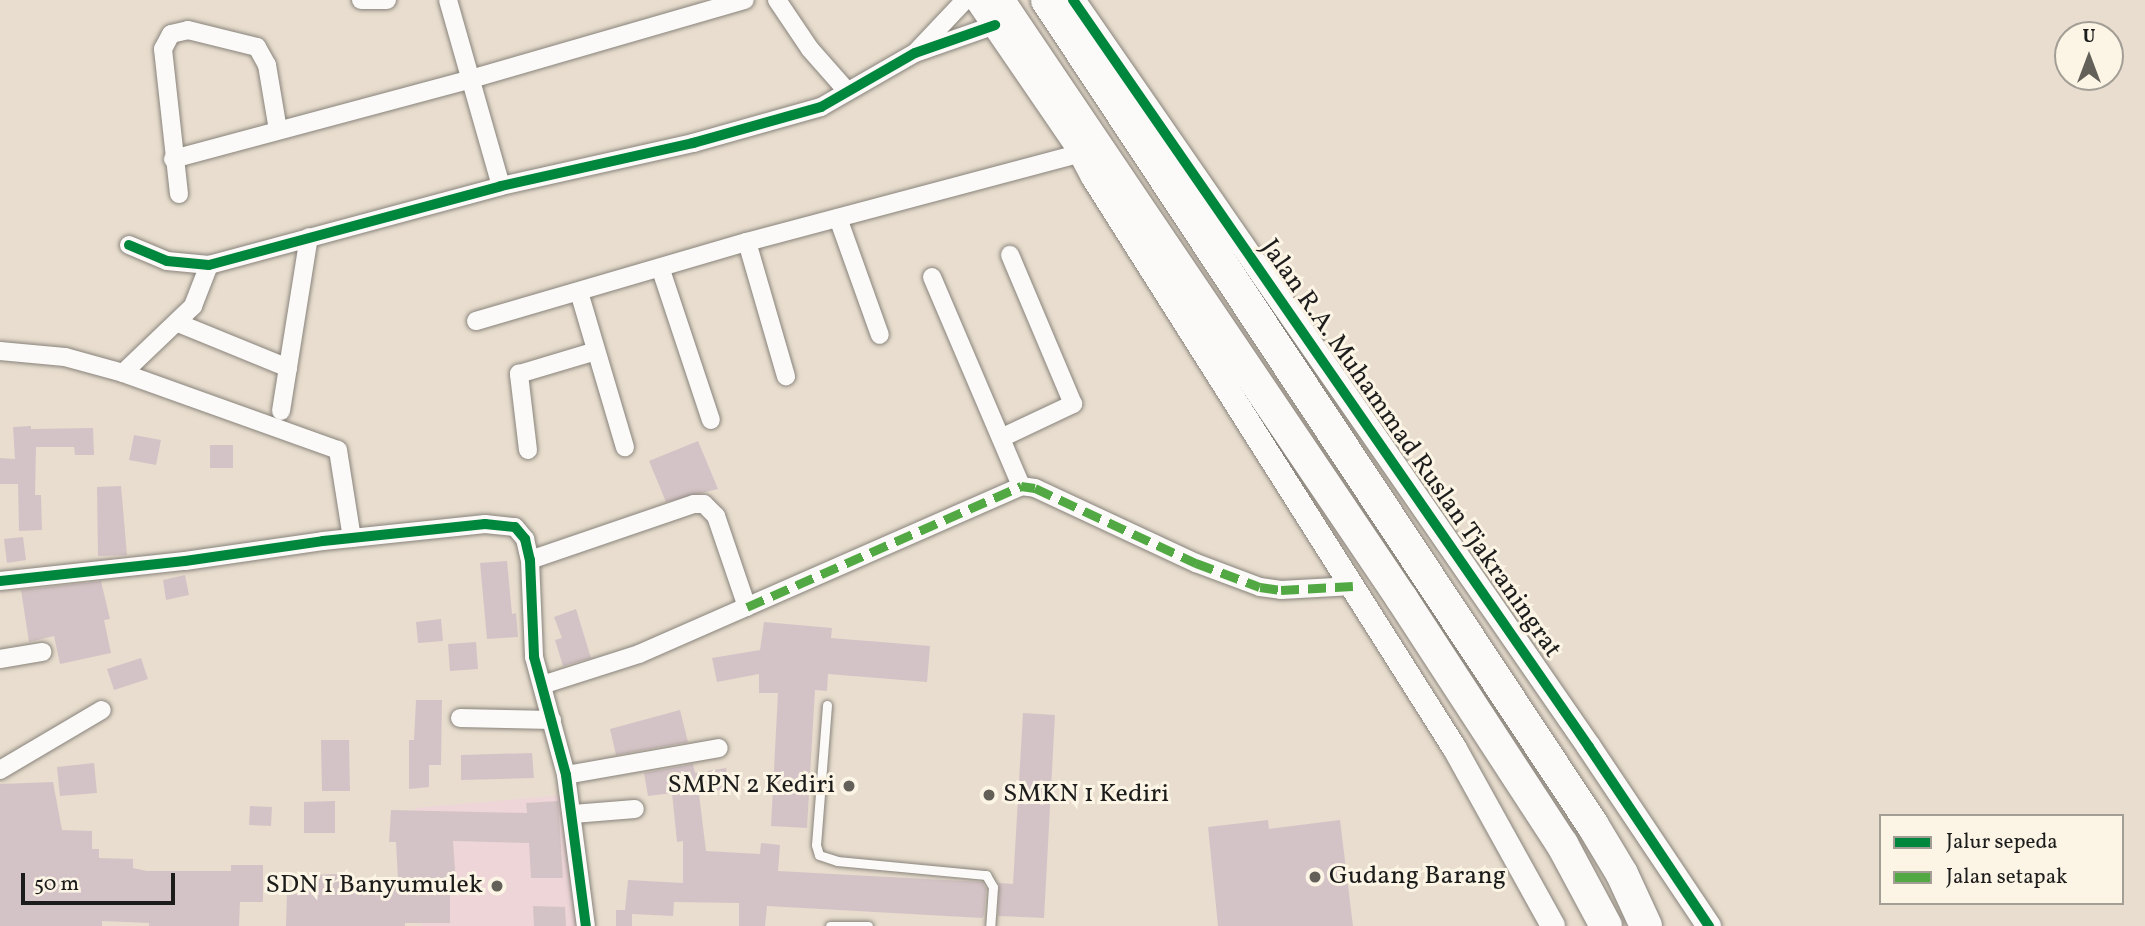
<!DOCTYPE html>
<html>
<head>
<meta charset="utf-8">
<style>
  body { margin:0 }
  #map { position:relative; width:2145px; height:926px; overflow:hidden; background:#e8ddce; font-family:Vollkorn,serif }
  div>[style] { position:absolute }
  .built>* { inset:0; background:#eed5d8 }
  .building>* { inset:0; background:#d4c3c6 }
  .roads { filter:drop-shadow(0 0 2px #88837b) drop-shadow(0 0 2px #88837b) }
  .lane>* { height:9px; margin:-4.5px; padding:0 4.5px; transform-origin:4.5px; border-radius:4.5px; background:#fcfaf8 }
  .street>* { height:18px; margin:-9px; padding:0 9px; transform-origin:9px; border-radius:9px; background:#fcfaf8 }
  .secondary>* { height:24px; margin:-12px; padding:0 12px; transform-origin:12px; border-radius:12px; background:#fcfaf8 }
  .highway>* { height:32px; margin:-16px; padding:0 16px; transform-origin:16px; border-radius:16px; background:#fcfaf8 }
  .quiet>* { height:9px; margin-top:-4.5px; transform-origin:0; background:repeating-linear-gradient(90deg,#52a943 0 18px,transparent 0 27px) }
  .cycleway>* { height:10px; margin:-5px; padding:0 5px; transform-origin:5px; border-radius:5px; background:#00873e }
  .dots>* { width:19px; height:19px; translate:-50% -50%; box-sizing:border-box; border:4px solid #fcf5e5; border-radius:50% }
  span { translate:-50% -50%; white-space:nowrap; text-align:center; line-height:1.15; -webkit-text-stroke:6px #fcf5e5; paint-order:stroke }
  .street-label { font-size:26px; color:#1c1c1c }
  .poi-label { font-size:26px; color:#1c1c1c }
  .right { translate:-100% -50%; text-align:right }
  .left { translate:0 -50%; text-align:left }
  .legend { position:absolute; left:1879px; top:814px; width:245px; height:91px; box-sizing:border-box; background:#fcf5e5; border:2px solid #a29e95; margin:0; padding:9px 12px; list-style:none; font-size:21px; color:#1c1c1c }
  .legend li { display:flex; align-items:center; gap:14px; height:35px }
  .legend b { width:35px; border:2px solid #a29e95 }
  .north { position:absolute; left:2054px; top:21px; width:70px; height:70px; box-sizing:border-box; background:#fcf5e5; border:2px solid #a29e95; border-radius:50%; rotate:0deg; font-size:19px; font-weight:700; line-height:28px; text-align:center; color:#1c1c1c }
  .north::after { content:''; display:block; margin:auto; width:24px; height:32px; background:#63605a; clip-path:polygon(50% 0,100% 100%,50% 72%,0 100%) }
  .scale { position:absolute; left:21px; top:873px; width:154px; height:32px; box-sizing:border-box; border:4px solid #1c1c1c; border-top:0; padding-left:9px; font-size:21px; line-height:24px; white-space:nowrap; color:#1c1c1c; -webkit-text-stroke:5px #fcf5e5; paint-order:stroke }
</style>
</head>
<body>
<div id="map">
  <div class="built">
    <i style="clip-path:polygon(563px 795px,580px 926px,422px 926px,415px 808px)"></i>
  </div>
  <div class="building">
    <i style="clip-path:polygon(31px 426px,31px 429px,93px 428px,94px 455px,75px 455px,74px 447px,36px 447px,35px 495px,41px 495px,42px 530px,19px 531px,18px 484px,0 484px,0 458px,15px 459px,13px 427px)"></i>
    <i style="clip-path:polygon(134px 435px,161px 440px,156px 465px,129px 460px)"></i>
    <i style="clip-path:polygon(698px 441px,718px 489px,666px 502px,649px 461px)"></i>
    <i style="clip-path:polygon(210px 445px,233px 445px,233px 468px,210px 468px)"></i>
    <i style="clip-path:polygon(121px 486px,127px 555px,98px 556px,97px 487px)"></i>
    <i style="clip-path:polygon(23px 537px,26px 560px,7px 563px,4px 539px)"></i>
    <i style="clip-path:polygon(507px 561px,512px 614px,516px 613px,518px 637px,487px 639px,480px 563px)"></i>
    <i style="clip-path:polygon(185px 575px,189px 595px,166px 600px,163px 580px)"></i>
    <i style="clip-path:polygon(101px 581px,110px 619px,104px 620px,111px 653px,60px 664px,54px 636px,29px 642px,21px 590px)"></i>
    <i style="clip-path:polygon(576px 609px,591px 658px,563px 666px,555px 640px,562px 638px,554px 617px)"></i>
    <i style="clip-path:polygon(441px 619px,443px 641px,418px 643px,416px 622px)"></i>
    <i style="clip-path:polygon(764px 622px,832px 628px,831px 638px,930px 646px,927px 682px,828px 674px,827px 691px,815px 690px,807px 828px,771px 826px,778px 693px,759px 693px,759px 674px,717px 682px,712px 658px,760px 650px)"></i>
    <i style="clip-path:polygon(476px 642px,478px 669px,450px 671px,448px 644px)"></i>
    <i style="clip-path:polygon(141px 658px,148px 679px,114px 690px,107px 669px)"></i>
    <i style="clip-path:polygon(416px 700px,442px 700px,441px 765px,429px 765px,429px 787px,409px 789px,409px 740px,414px 740px)"></i>
    <i style="clip-path:polygon(680px 710px,688px 742px,616px 755px,610px 729px)"></i>
    <i style="clip-path:polygon(1023px 713px,1055px 715px,1044px 918px,998px 916px,999px 883px,1013px 884px)"></i>
    <i style="clip-path:polygon(321px 740px,349px 740px,350px 791px,322px 791px)"></i>
    <i style="clip-path:polygon(532px 753px,534px 778px,461px 780px,461px 755px)"></i>
    <i style="clip-path:polygon(94px 763px,97px 793px,60px 796px,57px 767px)"></i>
    <i style="clip-path:polygon(693px 764px,695px 773px,726px 768px,730px 788px,699px 794px,706px 851px,760px 854px,761px 843px,780px 845px,778px 871px,982px 882px,986px 889px,984px 915px,982px 918px,767px 906px,765px 926px,739px 926px,739px 903px,674px 902px,673px 916px,632px 914px,632px 926px,616px 926px,616px 910px,625px 910px,628px 880px,683px 883px,683px 841px,677px 842px,672px 793px,648px 796px,644px 773px)"></i>
    <i style="clip-path:polygon(53px 782px,62px 830px,92px 831px,92px 849px,99px 849px,99px 858px,133px 859px,133px 868px,147px 871px,231px 871px,231px 865px,263px 865px,263px 902px,240px 902px,239px 926px,149px 926px,149px 923px,102px 921px,102px 926px,0 926px,0 784px)"></i>
    <i style="clip-path:polygon(335px 801px,335px 833px,304px 833px,304px 802px)"></i>
    <i style="clip-path:polygon(558px 801px,563px 878px,531px 878px,529px 843px,453px 841px,456px 883px,450px 883px,450px 923px,405px 923px,405px 926px,286px 926px,287px 893px,308px 894px,308px 875px,338px 874px,339px 879px,398px 879px,396px 842px,389px 842px,391px 810px,527px 813px,526px 803px)"></i>
    <i style="clip-path:polygon(250px 806px,272px 807px,271px 826px,249px 825px)"></i>
    <i style="clip-path:polygon(1268px 820px,1269px 829px,1340px 820px,1353px 926px,1218px 926px,1208px 827px)"></i>
    <i style="clip-path:polygon(533px 906px,565px 907px,566px 926px,534px 926px)"></i>
  </div>
  <div class="roads">
    <div class="lane">
      <i style="left:827px;top:705px;width:140px;rotate:94.5deg"></i>
      <i style="left:816px;top:845px;width:10px;rotate:73deg"></i>
      <i style="left:819px;top:855px;width:19px;rotate:18deg"></i>
      <i style="left:837px;top:861px;width:150px;rotate:5.4deg"></i>
      <i style="left:986px;top:875px;width:14px;rotate:60deg"></i>
      <i style="left:993px;top:887px;width:39px;rotate:94deg"></i>
      <i style="left:830px;top:926px;width:38px"></i>
    </div>
    <div class="street">
      <i style="left:361px;top:0;width:26px"></i>
      <i style="left:448px;top:0;width:193px;rotate:74.1deg"></i>
      <i style="left:777px;top:0;width:59px;rotate:56deg"></i>
      <i style="left:810px;top:49px;width:56px;rotate:48.6deg"></i>
      <i style="left:917px;top:51px;width:70px;rotate:-46.7deg"></i>
      <i style="left:173px;top:159px;width:309px;rotate:-15deg"></i>
      <i style="left:471px;top:79px;width:285px;rotate:-16.1deg"></i>
      <i style="left:179px;top:194px;width:146px;rotate:-96.3deg"></i>
      <i style="left:163px;top:49px;width:17px;rotate:-62deg"></i>
      <i style="left:171px;top:34px;width:17px;rotate:-13deg"></i>
      <i style="left:188px;top:30px;width:71px;rotate:13.8deg"></i>
      <i style="left:257px;top:47px;width:21px;rotate:61deg"></i>
      <i style="left:267px;top:65px;width:66px;rotate:80.4deg"></i>
      <i style="left:838px;top:218px;width:124px;rotate:70.3deg"></i>
      <i style="left:747px;top:242px;width:140px;rotate:73.8deg"></i>
      <i style="left:129px;top:245px;width:41px;rotate:22.8deg"></i>
      <i style="left:167px;top:261px;width:42px;rotate:5.4deg"></i>
      <i style="left:209px;top:265px;width:302px;rotate:-15.1deg"></i>
      <i style="left:501px;top:186px;width:197px;rotate:-12.6deg"></i>
      <i style="left:693px;top:143px;width:133px;rotate:-15.7deg"></i>
      <i style="left:821px;top:107px;width:108px;rotate:-29.9deg"></i>
      <i style="left:915px;top:53px;width:85px;rotate:-19.3deg"></i>
      <i style="left:661px;top:270px;width:158px;rotate:71.6deg"></i>
      <i style="left:932px;top:277px;width:227px;rotate:66.9deg"></i>
      <i style="left:579px;top:292px;width:162px;rotate:73.5deg"></i>
      <i style="left:476px;top:321px;width:282px;rotate:-16.3deg"></i>
      <i style="left:747px;top:242px;width:346px;rotate:-14.9deg"></i>
      <i style="left:178px;top:323px;width:119px;rotate:22.2deg"></i>
      <i style="left:0;top:351px;width:65px;rotate:5.3deg"></i>
      <i style="left:65px;top:357px;width:60px;rotate:15.4deg"></i>
      <i style="left:123px;top:373px;width:228px;rotate:19.7deg"></i>
      <i style="left:338px;top:450px;width:89px;rotate:81deg"></i>
      <i style="left:123px;top:373px;width:97px;rotate:-43.7deg"></i>
      <i style="left:193px;top:306px;width:44px;rotate:-68.7deg"></i>
      <i style="left:281px;top:411px;width:176px;rotate:-80.9deg"></i>
      <i style="left:1001px;top:438px;width:80px;rotate:-25.3deg"></i>
      <i style="left:1073px;top:404px;width:162px;rotate:-112.9deg"></i>
      <i style="left:528px;top:450px;width:77px;rotate:-96.8deg"></i>
      <i style="left:519px;top:374px;width:80px;rotate:-16.6deg"></i>
      <i style="left:530px;top:560px;width:173px;rotate:-18.9deg"></i>
      <i style="left:694px;top:504px;width:10px"></i>
      <i style="left:704px;top:504px;width:17px;rotate:45deg"></i>
      <i style="left:716px;top:516px;width:96px;rotate:71.2deg"></i>
      <i style="left:0;top:581px;width:186px;rotate:-6.2deg"></i>
      <i style="left:185px;top:561px;width:139px;rotate:-8.2deg"></i>
      <i style="left:323px;top:541px;width:163px;rotate:-6deg"></i>
      <i style="left:485px;top:524px;width:30px;rotate:6deg"></i>
      <i style="left:515px;top:527px;width:16px;rotate:50deg"></i>
      <i style="left:525px;top:539px;width:22px;rotate:77deg"></i>
      <i style="left:530px;top:560px;width:97px;rotate:87.6deg"></i>
      <i style="left:534px;top:657px;width:122px;rotate:74.8deg"></i>
      <i style="left:566px;top:775px;width:152px;rotate:82.5deg"></i>
      <i style="left:0;top:659px;width:43px;rotate:-9.5deg"></i>
      <i style="left:542px;top:685px;width:102px;rotate:-17.7deg"></i>
      <i style="left:639px;top:654px;width:417px;rotate:-23.7deg"></i>
      <i style="left:1021px;top:486px;width:14px;rotate:8deg"></i>
      <i style="left:1035px;top:488px;width:178px;rotate:25deg"></i>
      <i style="left:1196px;top:563px;width:68px;rotate:20.6deg"></i>
      <i style="left:1260px;top:587px;width:21px;rotate:8deg"></i>
      <i style="left:1281px;top:590px;width:72px;rotate:-3.2deg"></i>
      <i style="left:460px;top:718px;width:92px;rotate:1.2deg"></i>
      <i style="left:0;top:770px;width:118px;rotate:-30.5deg"></i>
      <i style="left:566px;top:775px;width:155px;rotate:-10deg"></i>
      <i style="left:573px;top:814px;width:62px;rotate:-4.6deg"></i>
    </div>
    <div class="secondary">
      <i style="left:977px;top:0;width:173px;rotate:55.6deg"></i>
      <i style="left:1075px;top:143px;width:38px;rotate:62deg"></i>
      <i style="left:1093px;top:177px;width:677px;rotate:57.67deg"></i>
      <i style="left:1455px;top:749px;width:202px;rotate:61deg"></i>
      <i style="left:1073px;top:0;width:908px;rotate:55.36deg"></i>
      <i style="left:1589px;top:747px;width:216px;rotate:56.2deg"></i>
    </div>
    <div class="highway">
      <i style="left:998px;top:0;width:723px;rotate:56deg"></i>
      <i style="left:1402px;top:599px;width:293px;rotate:56.9deg"></i>
      <i style="left:1562px;top:844px;width:93px;rotate:61.8deg"></i>
      <i style="left:1047px;top:0;width:988px;rotate:56.52deg"></i>
      <i style="left:1592px;top:824px;width:58px;rotate:59deg"></i>
      <i style="left:1622px;top:874px;width:57px;rotate:65.2deg"></i>
    </div>
  </div>
  <div class="quiet">
    <i style="left:747px;top:607px;width:300px;rotate:-23.8deg"></i>
    <i style="left:1021px;top:486px;width:14px;rotate:8deg"></i>
    <i style="left:1035px;top:488px;width:178px;rotate:25deg"></i>
    <i style="left:1196px;top:563px;width:68px;rotate:20.6deg"></i>
    <i style="left:1260px;top:587px;width:21px;rotate:8deg"></i>
    <i style="left:1281px;top:590px;width:72px;rotate:-3.2deg"></i>
  </div>
  <div class="cycleway">
    <i style="left:1073px;top:0;width:908px;rotate:55.36deg"></i>
    <i style="left:1589px;top:747px;width:216px;rotate:56.2deg"></i>
    <i style="left:129px;top:245px;width:41px;rotate:22.8deg"></i>
    <i style="left:167px;top:261px;width:42px;rotate:5.4deg"></i>
    <i style="left:209px;top:265px;width:302px;rotate:-15.1deg"></i>
    <i style="left:501px;top:186px;width:197px;rotate:-12.6deg"></i>
    <i style="left:693px;top:143px;width:133px;rotate:-15.7deg"></i>
    <i style="left:821px;top:107px;width:108px;rotate:-29.9deg"></i>
    <i style="left:915px;top:53px;width:85px;rotate:-19.3deg"></i>
    <i style="left:0;top:581px;width:186px;rotate:-6.2deg"></i>
    <i style="left:185px;top:561px;width:139px;rotate:-8.2deg"></i>
    <i style="left:323px;top:541px;width:163px;rotate:-6deg"></i>
    <i style="left:485px;top:524px;width:30px;rotate:6deg"></i>
    <i style="left:515px;top:527px;width:16px;rotate:50deg"></i>
    <i style="left:525px;top:539px;width:22px;rotate:77deg"></i>
    <i style="left:530px;top:560px;width:97px;rotate:87.6deg"></i>
    <i style="left:534px;top:657px;width:122px;rotate:74.8deg"></i>
    <i style="left:566px;top:775px;width:152px;rotate:82.5deg"></i>
  </div>
  <div class="dots">
    <i style="left:849px;top:786px;background:#63605a"></i>
    <i style="left:989px;top:795px;background:#63605a"></i>
    <i style="left:1315px;top:877px;background:#63605a"></i>
    <i style="left:497px;top:886px;background:#63605a"></i>
  </div>
  <div class="street-label">
    <span style="left:1410px;top:449px;rotate:55deg">Jalan R.A. Muhammad Ruslan Tjakraningrat</span>
  </div>
  <div class="poi-label">
    <span class="right" style="left:835px;top:786px">SMPN 2 Kediri</span>
    <span class="left" style="left:1003px;top:795px">SMKN 1 Kediri</span>
    <span class="left" style="left:1329px;top:877px">Gudang Barang</span>
    <span class="right" style="left:483px;top:886px">SDN 1 Banyumulek</span>
  </div>
  <ul class="legend">
  <li><b style="height:9px;background:#00873e"></b>Jalur sepeda</li>
  <li><b style="height:9px;background:#52a943"></b>Jalan setapak</li>
  </ul>
  <div class="north">U</div>
  <div class="scale">50 m</div>
</div>
</body>
</html>
